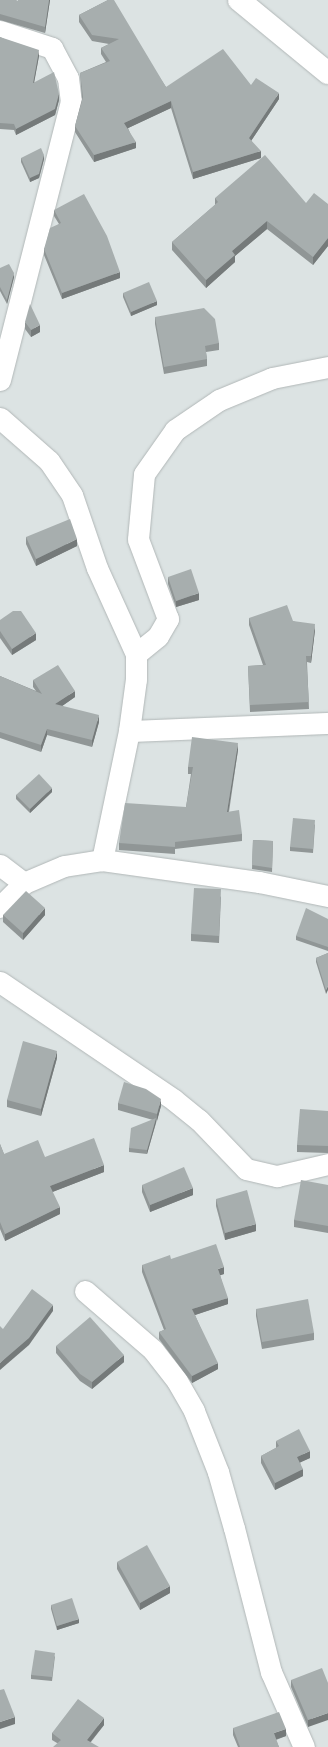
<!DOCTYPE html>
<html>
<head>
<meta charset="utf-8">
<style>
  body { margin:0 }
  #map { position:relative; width:328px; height:1747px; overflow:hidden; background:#dce3e3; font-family:"Golos Text",sans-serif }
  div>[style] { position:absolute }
  .roads { filter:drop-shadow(0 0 1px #b1b7b7) drop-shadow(0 0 1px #b1b7b7) }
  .street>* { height:21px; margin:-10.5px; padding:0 10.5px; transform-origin:10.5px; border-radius:10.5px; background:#fff }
  .secondary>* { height:22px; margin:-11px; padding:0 11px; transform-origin:11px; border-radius:11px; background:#fff }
  .wall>* { inset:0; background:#909696 }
  .shaded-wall>* { inset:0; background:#757a7a }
  .building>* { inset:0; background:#a7aeae }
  span { translate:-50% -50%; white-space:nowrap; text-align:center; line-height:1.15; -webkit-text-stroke:3px #e9f0f0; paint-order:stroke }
</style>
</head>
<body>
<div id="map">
  <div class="roads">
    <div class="street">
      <i style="left:0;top:31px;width:55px;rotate:18.1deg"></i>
      <i style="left:52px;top:48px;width:34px;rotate:62deg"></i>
      <i style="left:68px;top:78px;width:23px;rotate:83deg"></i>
      <i style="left:71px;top:101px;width:288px;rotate:104.3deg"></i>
      <i style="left:0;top:418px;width:65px;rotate:41.3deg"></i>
      <i style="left:49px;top:461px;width:41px;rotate:55.9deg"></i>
      <i style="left:72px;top:495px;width:77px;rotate:71.1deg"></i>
      <i style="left:97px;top:568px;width:94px;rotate:65.6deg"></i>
      <i style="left:136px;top:654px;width:25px;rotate:90deg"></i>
      <i style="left:136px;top:679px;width:52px;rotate:97.7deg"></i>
      <i style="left:129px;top:731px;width:132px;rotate:101.8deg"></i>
      <i style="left:136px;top:654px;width:28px;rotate:-39deg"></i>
      <i style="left:158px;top:636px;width:20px;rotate:-60deg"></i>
      <i style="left:168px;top:619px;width:85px;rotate:-110.6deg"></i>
      <i style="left:138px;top:539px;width:65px;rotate:-84.7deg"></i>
      <i style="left:144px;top:474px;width:54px;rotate:-54.8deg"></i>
      <i style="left:175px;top:430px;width:53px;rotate:-34.3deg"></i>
      <i style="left:219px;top:400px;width:57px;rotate:-22.5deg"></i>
      <i style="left:272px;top:378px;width:57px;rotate:-11.1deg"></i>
      <i style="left:129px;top:731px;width:199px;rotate:-2.3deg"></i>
      <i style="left:0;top:865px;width:30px;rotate:37deg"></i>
      <i style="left:0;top:907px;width:34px;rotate:-45deg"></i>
      <i style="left:24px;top:883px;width:43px;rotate:-23deg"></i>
      <i style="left:64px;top:866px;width:38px;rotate:-9deg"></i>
      <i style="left:102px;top:860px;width:159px;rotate:8deg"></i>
      <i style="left:259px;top:882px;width:70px;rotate:11.5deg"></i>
      <i style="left:0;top:982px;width:210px;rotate:34.1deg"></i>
      <i style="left:174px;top:1100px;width:32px;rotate:39deg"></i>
      <i style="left:199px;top:1120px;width:68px;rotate:46.2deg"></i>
      <i style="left:246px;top:1169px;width:32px;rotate:13deg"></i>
      <i style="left:277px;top:1176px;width:52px;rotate:-13.2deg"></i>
      <i style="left:85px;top:1291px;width:90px;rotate:40.9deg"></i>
      <i style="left:153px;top:1350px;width:39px;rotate:52deg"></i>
      <i style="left:177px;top:1381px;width:34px;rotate:60deg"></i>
      <i style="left:194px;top:1411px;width:66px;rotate:68.5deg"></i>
      <i style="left:218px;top:1472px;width:58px;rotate:74.1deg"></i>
      <i style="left:234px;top:1528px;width:149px;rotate:75.6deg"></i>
      <i style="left:271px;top:1672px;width:82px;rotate:66.3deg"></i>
    </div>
    <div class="secondary">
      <i style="left:239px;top:0;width:115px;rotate:39.4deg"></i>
    </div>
  </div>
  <div class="wall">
    <i style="clip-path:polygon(0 0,18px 1px,50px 0,45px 33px,0 20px)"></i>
    <i style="clip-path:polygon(108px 0,166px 87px,251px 85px,279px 99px,251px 141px,261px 158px,193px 179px,171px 108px,128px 128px,136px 148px,94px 162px,75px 132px,75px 126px,82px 99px,80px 73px,106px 62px,101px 54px,101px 48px,109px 44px,92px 41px,79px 22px,79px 15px)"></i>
    <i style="clip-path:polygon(0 37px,39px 56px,34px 82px,59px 100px,55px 115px,16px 135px,14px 130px,0 129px)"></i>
    <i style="clip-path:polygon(21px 158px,44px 159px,39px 178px,30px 182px,21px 162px)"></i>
    <i style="clip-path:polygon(215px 198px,306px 203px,328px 204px,328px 246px,313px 265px,267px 229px,235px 256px,235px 262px,206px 288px,172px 250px,172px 242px,215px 205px)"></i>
    <i style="clip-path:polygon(54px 210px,120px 278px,62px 299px,44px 255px,44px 249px,59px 224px,54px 216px)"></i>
    <i style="clip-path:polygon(0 268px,14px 277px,7px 304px,0 291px)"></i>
    <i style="clip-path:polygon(123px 293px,157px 305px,131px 316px,123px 297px)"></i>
    <i style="clip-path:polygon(155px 317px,219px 343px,219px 350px,206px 352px,207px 359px,207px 366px,164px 374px,155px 324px)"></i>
    <i style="clip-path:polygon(25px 322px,40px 332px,31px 337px,25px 329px)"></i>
    <i style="clip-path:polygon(26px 537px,77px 546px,36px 566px,26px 544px)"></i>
    <i style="clip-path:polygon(168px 577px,199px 600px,176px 607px,168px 584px)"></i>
    <i style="clip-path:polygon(249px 618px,293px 621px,315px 630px,311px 663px,307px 662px,309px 709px,250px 712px,248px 666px,263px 665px,249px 625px)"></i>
    <i style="clip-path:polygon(0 620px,36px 640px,12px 655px,0 638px)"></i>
    <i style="clip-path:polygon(0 676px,36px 691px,33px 687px,33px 680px,75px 697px,62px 706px,99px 722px,92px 747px,47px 735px,41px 752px,0 738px)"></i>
    <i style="clip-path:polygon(238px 750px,229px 812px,242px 834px,242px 841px,175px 849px,175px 854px,119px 850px,119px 843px,186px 807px,191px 774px,188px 774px,188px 767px)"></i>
    <i style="clip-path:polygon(52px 792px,30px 813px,16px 799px,16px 795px)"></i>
    <i style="clip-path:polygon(315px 824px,313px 853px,290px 851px,290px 847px)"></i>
    <i style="clip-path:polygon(253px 840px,273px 841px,272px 872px,252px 869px)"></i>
    <i style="clip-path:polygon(221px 896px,219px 943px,191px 941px,191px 934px)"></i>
    <i style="clip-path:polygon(3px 915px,45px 915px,23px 940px,3px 922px)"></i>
    <i style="clip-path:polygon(328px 919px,328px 951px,296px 940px,296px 936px)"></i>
    <i style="clip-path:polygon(328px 953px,326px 994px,316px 962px,316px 958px)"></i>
    <i style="clip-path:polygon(57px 1058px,41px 1116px,7px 1107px,7px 1100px)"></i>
    <i style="clip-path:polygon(118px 1103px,161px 1106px,147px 1154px,129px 1152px,129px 1148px,153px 1120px,118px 1110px)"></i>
    <i style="clip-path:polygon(328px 1111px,328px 1153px,297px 1152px,297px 1145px)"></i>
    <i style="clip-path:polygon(0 1144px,4px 1154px,45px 1157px,104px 1172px,52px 1192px,60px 1214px,5px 1241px,0 1229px)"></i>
    <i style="clip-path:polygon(142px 1185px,193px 1195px,150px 1212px,142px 1192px)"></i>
    <i style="clip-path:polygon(328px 1185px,328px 1233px,294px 1227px,294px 1220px)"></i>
    <i style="clip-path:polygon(216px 1199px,256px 1231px,225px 1240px,216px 1206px)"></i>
    <i style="clip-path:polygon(142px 1265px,224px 1274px,220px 1275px,228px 1304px,195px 1315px,218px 1369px,192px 1383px,159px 1339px,159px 1332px,164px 1330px,142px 1272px)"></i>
    <i style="clip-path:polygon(256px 1309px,314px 1333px,314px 1340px,262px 1349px,256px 1316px)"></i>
    <i style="clip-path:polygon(56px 1346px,124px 1362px,92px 1389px,80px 1381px,56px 1353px)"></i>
    <i style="clip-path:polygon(276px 1441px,310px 1458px,300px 1462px,303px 1476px,275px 1490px,261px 1463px,261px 1456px,276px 1448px)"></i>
    <i style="clip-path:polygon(117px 1562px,170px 1593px,140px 1610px,117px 1569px)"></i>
    <i style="clip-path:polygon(51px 1605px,79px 1623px,57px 1630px,51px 1609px)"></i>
    <i style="clip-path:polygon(55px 1656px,52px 1681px,31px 1679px,31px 1675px)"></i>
    <i style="clip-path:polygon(291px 1680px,328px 1683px,308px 1727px,291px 1687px)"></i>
    <i style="clip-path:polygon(104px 1725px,91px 1742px,57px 1743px,52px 1740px,52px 1733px)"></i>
    <i style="clip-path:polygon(233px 1728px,286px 1736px,276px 1740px,279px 1747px,238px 1747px,233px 1735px)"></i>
  </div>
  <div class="shaded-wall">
    <i style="clip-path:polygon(49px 0,50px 0,45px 33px,45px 27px)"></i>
    <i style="clip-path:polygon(39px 50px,39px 56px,33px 89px,33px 83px)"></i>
    <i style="clip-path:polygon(279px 93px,279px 99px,249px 144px,249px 138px)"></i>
    <i style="clip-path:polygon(59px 94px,59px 100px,55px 115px,16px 135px,16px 129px)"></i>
    <i style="clip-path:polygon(171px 101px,171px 108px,124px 130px,124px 123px)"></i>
    <i style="clip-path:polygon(136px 142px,136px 148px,94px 162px,94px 155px)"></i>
    <i style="clip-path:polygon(261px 151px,261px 158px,193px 179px,193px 172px)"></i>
    <i style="clip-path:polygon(44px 155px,44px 159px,39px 178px,30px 182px,30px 178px)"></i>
    <i style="clip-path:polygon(267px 221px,267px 229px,235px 256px,235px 262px,206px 288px,206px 280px,232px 251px)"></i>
    <i style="clip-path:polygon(328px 238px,328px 246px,313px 265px,313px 257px)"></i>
    <i style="clip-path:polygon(120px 272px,120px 278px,62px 299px,62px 293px)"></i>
    <i style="clip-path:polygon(14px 273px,14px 277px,7px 304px,7px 300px)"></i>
    <i style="clip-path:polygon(157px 301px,157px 305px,131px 316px,131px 312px)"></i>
    <i style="clip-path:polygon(40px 325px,40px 332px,31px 337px,31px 330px)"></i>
    <i style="clip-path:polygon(77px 539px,77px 546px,36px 566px,36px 559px)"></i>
    <i style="clip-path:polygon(199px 593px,199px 600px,176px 607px,176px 601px)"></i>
    <i style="clip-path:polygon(315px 624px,315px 630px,311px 663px,311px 656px)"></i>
    <i style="clip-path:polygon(36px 633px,36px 640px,12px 655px,12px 649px)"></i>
    <i style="clip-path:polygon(75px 691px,75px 697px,55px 711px,55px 704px)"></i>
    <i style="clip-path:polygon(99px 715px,99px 722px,92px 747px,92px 740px)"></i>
    <i style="clip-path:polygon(47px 729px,47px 735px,41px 752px,41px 745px)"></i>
    <i style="clip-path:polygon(238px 743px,238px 750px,227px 819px,227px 812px)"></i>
    <i style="clip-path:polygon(52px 788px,52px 792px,30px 813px,30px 809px)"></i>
    <i style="clip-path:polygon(45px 908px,45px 915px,23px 940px,23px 933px)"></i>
    <i style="clip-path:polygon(328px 986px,328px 990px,326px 994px,326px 990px)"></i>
    <i style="clip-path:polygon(57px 1051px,57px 1058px,41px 1116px,41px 1109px)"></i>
    <i style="clip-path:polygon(161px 1099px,161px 1106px,157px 1121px,157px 1114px)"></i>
    <i style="clip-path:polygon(156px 1118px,156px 1122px,147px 1154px,147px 1150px)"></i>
    <i style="clip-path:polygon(104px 1165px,104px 1172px,50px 1193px,50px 1186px)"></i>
    <i style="clip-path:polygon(193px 1188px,193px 1195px,150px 1212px,150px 1205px)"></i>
    <i style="clip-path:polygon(60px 1207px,60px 1214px,5px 1241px,5px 1234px)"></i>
    <i style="clip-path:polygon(256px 1224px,256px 1231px,225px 1240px,225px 1233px)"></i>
    <i style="clip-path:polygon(224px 1267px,224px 1274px,218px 1276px,218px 1269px)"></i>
    <i style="clip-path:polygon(228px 1298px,228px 1304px,192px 1316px,192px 1309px)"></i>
    <i style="clip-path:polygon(53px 1305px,53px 1311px,29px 1345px,0 1370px,0 1363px)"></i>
    <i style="clip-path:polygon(124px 1355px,124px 1362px,92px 1389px,92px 1382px)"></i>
    <i style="clip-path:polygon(218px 1363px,218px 1369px,192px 1383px,192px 1376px)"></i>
    <i style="clip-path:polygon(310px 1451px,310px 1458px,297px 1464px,297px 1457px)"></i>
    <i style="clip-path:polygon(303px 1469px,303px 1476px,275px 1490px,275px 1483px)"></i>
    <i style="clip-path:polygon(170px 1586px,170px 1593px,140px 1610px,140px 1603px)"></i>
    <i style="clip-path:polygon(79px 1619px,79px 1623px,57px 1630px,57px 1626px)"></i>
    <i style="clip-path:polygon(328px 1713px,328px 1720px,308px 1727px,308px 1720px)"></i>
    <i style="clip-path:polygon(15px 1717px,15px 1724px,0 1729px,0 1722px)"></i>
    <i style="clip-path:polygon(104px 1718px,104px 1725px,87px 1746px,87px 1740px)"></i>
    <i style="clip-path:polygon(286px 1729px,286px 1736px,274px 1740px,274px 1733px)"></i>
  </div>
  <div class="building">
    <i style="clip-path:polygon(0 0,16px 0,18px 1px,18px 0,49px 0,45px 27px,0 14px)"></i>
    <i style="clip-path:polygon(108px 0,114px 0,166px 87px,223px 49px,251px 85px,256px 78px,279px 93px,249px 138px,261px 151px,193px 172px,171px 101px,124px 123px,136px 142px,94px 155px,75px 126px,83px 97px,80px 73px,110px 61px,101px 48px,119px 39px,92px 35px,79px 15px)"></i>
    <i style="clip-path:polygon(0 37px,39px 50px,33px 83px,54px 72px,59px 94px,55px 109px,16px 129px,14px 124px,0 123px)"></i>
    <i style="clip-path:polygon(41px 148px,44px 155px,39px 174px,30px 178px,21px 158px)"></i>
    <i style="clip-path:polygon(265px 155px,306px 203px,314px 193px,328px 204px,328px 238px,313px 257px,267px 221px,232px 251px,235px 255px,206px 280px,172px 242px,218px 202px,215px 198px)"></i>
    <i style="clip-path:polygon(84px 194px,107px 236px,120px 272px,62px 293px,44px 249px,50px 228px,61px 223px,54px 210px)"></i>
    <i style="clip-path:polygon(9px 264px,14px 273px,7px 300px,0 287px,0 268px)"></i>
    <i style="clip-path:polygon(149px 282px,157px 301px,131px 312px,123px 293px)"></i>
    <i style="clip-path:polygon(30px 304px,40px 325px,31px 330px,25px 322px)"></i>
    <i style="clip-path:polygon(204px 308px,215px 319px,219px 343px,205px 346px,207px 359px,164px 367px,155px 317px)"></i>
    <i style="clip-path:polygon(70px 519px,77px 539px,36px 559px,26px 537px)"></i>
    <i style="clip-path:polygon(191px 569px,199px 593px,176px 601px,168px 577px)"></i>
    <i style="clip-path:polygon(287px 605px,293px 621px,315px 624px,311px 656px,306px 656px,309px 702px,250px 705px,248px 666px,266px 665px,249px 618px)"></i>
    <i style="clip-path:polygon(13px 611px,21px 611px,36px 633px,12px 649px,0 631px,0 620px)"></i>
    <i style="clip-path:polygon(58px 665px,75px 691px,55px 704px,99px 715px,92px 740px,47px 729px,41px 745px,0 732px,0 676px,42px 694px,33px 680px)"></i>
    <i style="clip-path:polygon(192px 737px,238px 743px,227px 812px,239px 810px,242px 834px,175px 842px,175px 847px,119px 843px,125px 803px,186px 807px,193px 767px,188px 767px)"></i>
    <i style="clip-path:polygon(39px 774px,52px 788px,30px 809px,16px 795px)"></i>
    <i style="clip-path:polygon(293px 818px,315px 820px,313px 849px,290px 847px)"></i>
    <i style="clip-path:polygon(253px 840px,273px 841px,272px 868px,252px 865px)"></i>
    <i style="clip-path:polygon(194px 888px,221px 889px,219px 936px,191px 934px)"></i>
    <i style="clip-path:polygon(26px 891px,45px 908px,23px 933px,3px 915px)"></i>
    <i style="clip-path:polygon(306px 908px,328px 919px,328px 947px,296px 936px)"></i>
    <i style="clip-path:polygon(328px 953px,328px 986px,326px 990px,316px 958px)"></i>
    <i style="clip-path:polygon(23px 1041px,57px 1051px,41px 1109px,7px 1100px)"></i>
    <i style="clip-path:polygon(124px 1082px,146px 1089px,161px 1099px,157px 1114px,118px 1103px)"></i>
    <i style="clip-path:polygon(300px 1109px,328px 1111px,328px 1146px,297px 1145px)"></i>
    <i style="clip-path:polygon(156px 1118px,147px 1150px,129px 1148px,131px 1128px)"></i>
    <i style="clip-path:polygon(94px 1138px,104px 1165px,50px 1186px,60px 1207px,5px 1234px,0 1222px,0 1144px,4px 1154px,38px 1140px,45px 1157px)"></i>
    <i style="clip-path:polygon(184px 1167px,193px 1188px,150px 1205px,142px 1185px)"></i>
    <i style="clip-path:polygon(301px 1180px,328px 1185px,328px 1226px,294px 1220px)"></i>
    <i style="clip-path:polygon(247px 1190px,256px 1224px,225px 1233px,216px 1199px)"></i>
    <i style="clip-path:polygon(216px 1244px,224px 1267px,218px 1269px,228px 1298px,192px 1309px,218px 1363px,192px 1376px,159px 1332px,166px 1329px,142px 1265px,170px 1255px,171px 1259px)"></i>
    <i style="clip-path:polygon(32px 1289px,53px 1305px,29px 1338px,0 1363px,0 1326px,3px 1329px)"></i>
    <i style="clip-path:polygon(308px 1299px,314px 1333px,262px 1342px,256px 1309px)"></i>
    <i style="clip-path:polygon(90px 1317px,124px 1355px,92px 1382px,80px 1374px,56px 1346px)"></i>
    <i style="clip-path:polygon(299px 1429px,310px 1451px,297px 1457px,303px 1469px,275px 1483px,261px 1456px,279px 1446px,276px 1441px)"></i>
    <i style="clip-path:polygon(147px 1545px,170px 1586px,140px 1603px,117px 1562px)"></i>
    <i style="clip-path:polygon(72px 1598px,79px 1619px,57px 1626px,51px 1605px)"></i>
    <i style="clip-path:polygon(35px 1650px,55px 1653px,52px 1677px,31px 1675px)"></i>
    <i style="clip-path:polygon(322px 1668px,328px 1683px,328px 1713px,308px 1720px,291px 1680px)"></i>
    <i style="clip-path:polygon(4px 1689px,15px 1717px,0 1722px,0 1690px)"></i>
    <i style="clip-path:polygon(78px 1699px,104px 1718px,87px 1740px,99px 1747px,53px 1747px,61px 1740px,52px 1733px)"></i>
    <i style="clip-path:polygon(279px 1712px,286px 1729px,274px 1733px,279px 1747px,240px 1747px,233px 1728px)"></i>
  </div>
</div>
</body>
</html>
